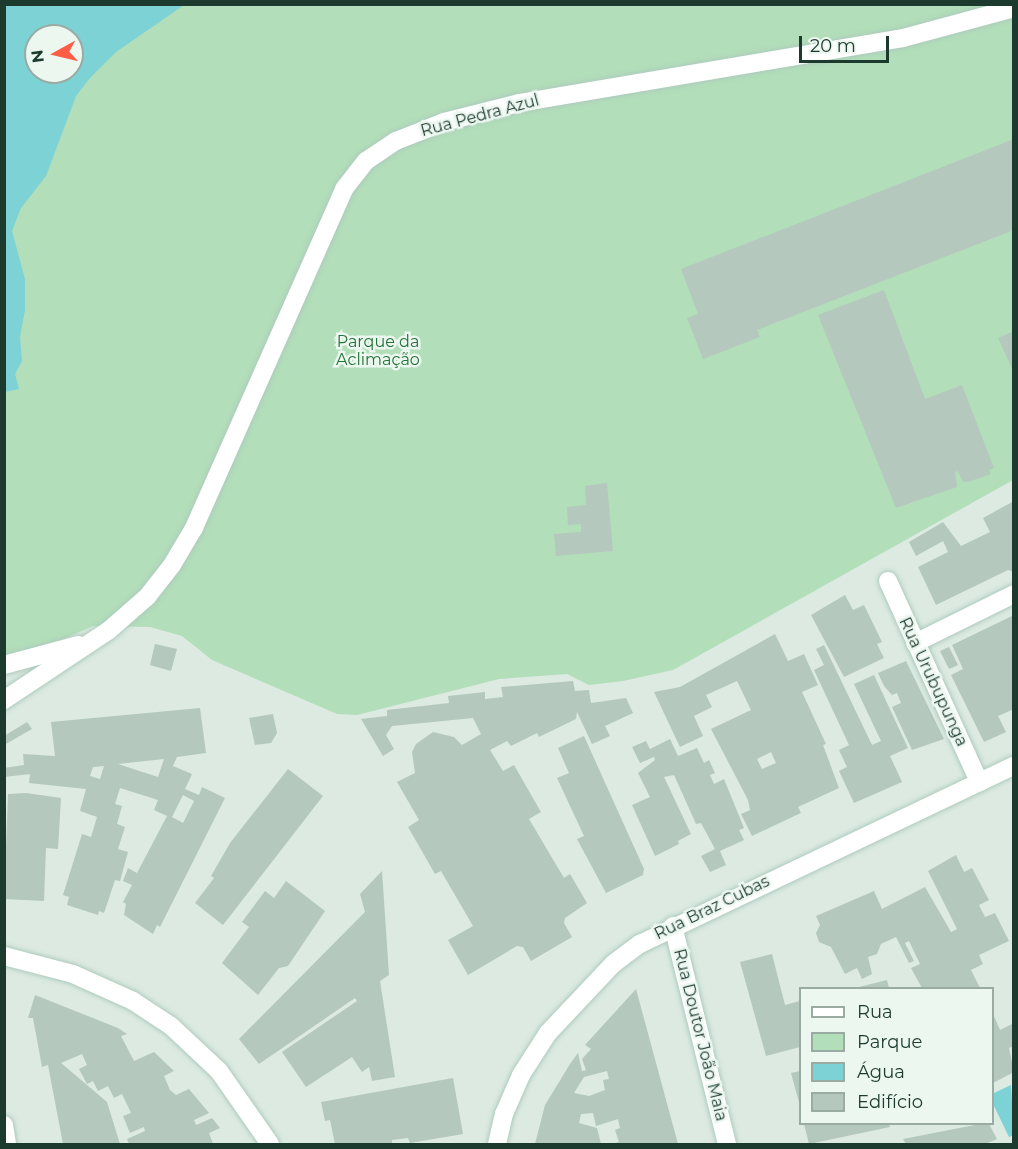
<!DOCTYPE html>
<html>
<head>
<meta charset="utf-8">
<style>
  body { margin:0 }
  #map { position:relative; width:1018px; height:1149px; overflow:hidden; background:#dceae2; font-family:Montserrat,sans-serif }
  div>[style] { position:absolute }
  .green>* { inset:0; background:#b2deb9 }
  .water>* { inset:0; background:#7dd2d5 }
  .building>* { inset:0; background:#b4c8bd }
  .roads { filter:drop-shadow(0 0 2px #aecbbd) drop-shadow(0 0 2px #aecbbd) }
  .street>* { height:18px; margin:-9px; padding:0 9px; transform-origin:9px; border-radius:9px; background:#fff }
  .secondary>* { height:18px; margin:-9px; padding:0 9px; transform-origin:9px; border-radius:9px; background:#fff }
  span { translate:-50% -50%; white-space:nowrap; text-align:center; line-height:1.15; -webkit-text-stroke:5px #ecf7f0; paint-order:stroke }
  .street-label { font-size:16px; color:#1d3a2f }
  .park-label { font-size:16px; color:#247439 }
  .frame { position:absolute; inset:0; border:6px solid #1d3a2f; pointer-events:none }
  .legend { position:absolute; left:799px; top:987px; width:195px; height:138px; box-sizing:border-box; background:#ecf7f0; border:2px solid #99aba3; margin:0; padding:8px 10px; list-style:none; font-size:18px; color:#1d3a2f }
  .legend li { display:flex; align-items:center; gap:12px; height:30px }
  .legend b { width:30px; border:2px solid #99aba3 }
  .north { position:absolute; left:24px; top:24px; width:60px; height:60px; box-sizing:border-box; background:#ecf7f0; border:2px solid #99aba3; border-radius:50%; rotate:262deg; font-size:16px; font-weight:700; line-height:24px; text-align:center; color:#1d3a2f }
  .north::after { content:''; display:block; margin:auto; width:21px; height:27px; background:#ff5d45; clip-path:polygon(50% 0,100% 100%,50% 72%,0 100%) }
  .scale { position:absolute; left:799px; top:36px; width:90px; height:27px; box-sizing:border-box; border:3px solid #1d3a2f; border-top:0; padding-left:8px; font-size:18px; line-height:21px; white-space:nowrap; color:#1d3a2f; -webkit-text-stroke:4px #ecf7f0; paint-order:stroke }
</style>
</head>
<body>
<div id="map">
  <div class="green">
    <i style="clip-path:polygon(evenodd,4px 5px,1013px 5px,1013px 480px,673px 670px,623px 681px,589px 685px,567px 674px,499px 679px,357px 715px,337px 714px,212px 660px,182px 636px,150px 627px,93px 626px,5px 665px,4px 5px,36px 36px,72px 36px,72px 72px,36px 72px,36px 36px)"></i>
  </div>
  <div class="water">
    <i style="clip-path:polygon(evenodd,4px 5px,184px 5px,116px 52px,90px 78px,76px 96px,46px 176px,21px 208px,12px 231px,25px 279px,25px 310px,20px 337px,22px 361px,15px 374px,19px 389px,5px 392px,4px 5px,36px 36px,72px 36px,72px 72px,36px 72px,36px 36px)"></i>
    <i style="clip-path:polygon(1011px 1085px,1014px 1135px,1009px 1137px,993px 1104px,992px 1094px)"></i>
  </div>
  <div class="building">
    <i style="clip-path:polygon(1014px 139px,1014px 230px,757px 330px,760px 337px,703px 359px,687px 318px,698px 314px,681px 269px)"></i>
    <i style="clip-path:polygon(884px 290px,925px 399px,962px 385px,994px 468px,989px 470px,991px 474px,968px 482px,962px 481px,958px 471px,955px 472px,957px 487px,896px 508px,818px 315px)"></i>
    <i style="clip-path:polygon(1014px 331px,1014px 373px,998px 338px)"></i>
    <i style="clip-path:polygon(607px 483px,613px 551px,556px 556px,554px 534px,581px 532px,581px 524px,568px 525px,567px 507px,586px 505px,585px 486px)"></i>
    <i style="clip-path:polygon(1014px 501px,1014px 572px,1008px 570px,936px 605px,918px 567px,948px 552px,943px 541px,916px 556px,909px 542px,943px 522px,961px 546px,990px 532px,983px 518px)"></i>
    <i style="clip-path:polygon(845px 595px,853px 610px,864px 605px,882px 642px,877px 644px,884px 658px,844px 677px,811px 615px)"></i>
    <i style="clip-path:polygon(1014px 615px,1014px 709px,998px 716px,1006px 732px,984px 742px,951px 675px,963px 669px,952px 645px)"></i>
    <i style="clip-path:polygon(evenodd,775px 634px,788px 661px,804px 654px,818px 685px,802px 692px,826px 744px,823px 745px,839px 788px,798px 807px,801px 813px,752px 836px,741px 814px,750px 810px,748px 800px,711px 729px,751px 710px,737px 681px,706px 695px,712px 707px,694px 716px,703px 736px,680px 747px,654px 692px,680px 687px,775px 634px,771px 752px,776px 763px,762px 769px,757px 759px,771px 752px)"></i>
    <i style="clip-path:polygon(155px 644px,177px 649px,171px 671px,150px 665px)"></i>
    <i style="clip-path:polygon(824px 645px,872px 745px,881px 741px,854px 684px,874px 675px,908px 748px,890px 756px,902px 782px,854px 803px,839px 771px,847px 767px,839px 750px,849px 745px,814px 670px,824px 665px,816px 649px)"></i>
    <i style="clip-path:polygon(949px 647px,958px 665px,949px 669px,940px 651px)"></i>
    <i style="clip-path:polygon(906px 661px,944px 739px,912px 750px,892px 707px,901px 703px,897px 693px,892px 695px,884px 686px,878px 673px)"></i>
    <i style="clip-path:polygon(573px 681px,575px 691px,589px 690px,591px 703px,626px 698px,633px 713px,605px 726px,610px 736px,592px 744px,577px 712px,576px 719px,539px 737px,537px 733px,511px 746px,507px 741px,490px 750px,503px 771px,514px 765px,541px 812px,529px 819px,564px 878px,570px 874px,587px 903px,565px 918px,564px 923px,572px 937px,531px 961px,523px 947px,517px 946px,468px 975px,448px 940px,473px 926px,441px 871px,435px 874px,408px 827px,419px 820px,397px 782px,415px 773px,412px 752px,416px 744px,433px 732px,454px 737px,462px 745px,481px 734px,473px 718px,392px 726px,386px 735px,394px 749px,383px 756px,361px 719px,387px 716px,387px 710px,449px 703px,448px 696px,485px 692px,485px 699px,503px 697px,501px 687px)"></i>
    <i style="clip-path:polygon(evenodd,200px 708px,206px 753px,177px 757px,173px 766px,192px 774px,185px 789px,199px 795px,202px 787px,225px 798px,160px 927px,157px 925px,153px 934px,124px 915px,126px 904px,123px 902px,132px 885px,123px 881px,128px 868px,137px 873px,167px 816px,154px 810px,158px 800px,120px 788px,115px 804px,122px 806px,117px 824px,125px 827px,118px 849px,128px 852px,120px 881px,115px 880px,104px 913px,99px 911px,98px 915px,67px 905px,69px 897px,63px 895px,82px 834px,91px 837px,97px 817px,80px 811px,86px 789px,29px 783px,30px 774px,4px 777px,4px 768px,24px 765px,23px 754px,55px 756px,51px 722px,200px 708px,164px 759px,158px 777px,118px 764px,164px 759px,200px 708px,104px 766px,100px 779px,90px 776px,93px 767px,104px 766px,200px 708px,183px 795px,194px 801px,183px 823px,172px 817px,183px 795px)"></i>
    <i style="clip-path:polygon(273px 714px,277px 733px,271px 743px,255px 745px,249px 718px)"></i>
    <i style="clip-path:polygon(27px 722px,32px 729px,4px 745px,4px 736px)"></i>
    <i style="clip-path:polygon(584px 736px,644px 869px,643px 875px,606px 893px,577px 839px,584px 836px,557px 778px,569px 773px,558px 748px)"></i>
    <i style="clip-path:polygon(670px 739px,678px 756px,697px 748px,704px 763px,709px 760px,715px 773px,710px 775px,714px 784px,724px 779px,744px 828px,739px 830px,744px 840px,720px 851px,726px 865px,710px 872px,701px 856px,715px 849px,701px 823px,696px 824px,674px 775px,664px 777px,691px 834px,678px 841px,679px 844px,655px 856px,632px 805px,650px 797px,638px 773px,655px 760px,654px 757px,640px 763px,632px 747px,646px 741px,650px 749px)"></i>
    <i style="clip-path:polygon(288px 769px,323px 796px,223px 925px,195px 903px,214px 878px,211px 876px,230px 843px)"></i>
    <i style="clip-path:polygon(26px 793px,61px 798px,58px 849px,46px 848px,44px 901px,4px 899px,8px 794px)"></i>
    <i style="clip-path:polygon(956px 855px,964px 872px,972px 868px,989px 900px,979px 905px,985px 917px,995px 913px,1009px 941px,979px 955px,983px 964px,971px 970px,980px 988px,922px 988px,911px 968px,920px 964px,909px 941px,905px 943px,914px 961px,909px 963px,896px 937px,881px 944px,877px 954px,868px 957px,872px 974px,862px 979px,857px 968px,845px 974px,831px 947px,819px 942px,816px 933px,820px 925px,816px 916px,874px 891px,882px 909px,925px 887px,951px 932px,957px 929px,928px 871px)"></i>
    <i style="clip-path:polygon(382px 871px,389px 975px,380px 981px,395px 1077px,372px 1081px,369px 1067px,362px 1072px,352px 1057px,306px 1087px,282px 1052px,357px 1001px,355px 998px,259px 1064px,239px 1039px,365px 912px,360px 894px)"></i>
    <i style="clip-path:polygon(286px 881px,325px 911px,288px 966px,279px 968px,258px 995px,222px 963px,249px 927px,242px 922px,265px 891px,274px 898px)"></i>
    <i style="clip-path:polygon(772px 954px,785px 1005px,800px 1001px,800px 1047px,766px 1056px,740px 962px)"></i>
    <i style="clip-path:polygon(887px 980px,889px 988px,855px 988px)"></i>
    <i style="clip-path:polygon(evenodd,636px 989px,678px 1144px,612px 1144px,619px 1142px,615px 1130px,620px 1128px,618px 1119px,596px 1126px,593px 1113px,581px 1114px,579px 1123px,597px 1128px,601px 1144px,535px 1144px,545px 1105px,570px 1064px,578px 1053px,582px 1071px,586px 1070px,582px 1059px,591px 1049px,585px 1045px,636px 989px,607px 1071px,609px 1079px,603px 1080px,605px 1090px,589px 1096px,574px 1093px,584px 1077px,607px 1071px)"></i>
    <i style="clip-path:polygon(35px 995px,118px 1028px,127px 1034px,121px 1036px,134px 1061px,154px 1052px,174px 1071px,164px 1076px,170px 1090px,176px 1095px,189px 1089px,209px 1113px,194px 1120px,196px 1125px,212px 1118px,220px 1128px,209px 1133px,213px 1144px,129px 1144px,127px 1139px,145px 1131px,144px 1127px,130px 1133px,123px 1116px,131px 1113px,122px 1094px,114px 1098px,108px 1086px,98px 1091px,93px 1081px,87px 1084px,79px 1069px,87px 1065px,82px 1054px,61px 1063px,107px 1102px,120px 1144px,63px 1144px,48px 1065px,42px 1067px,33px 1018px,28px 1018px)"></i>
    <i style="clip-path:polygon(993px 1014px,1000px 1030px,1014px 1023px,1014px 1046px,1009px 1048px,1014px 1072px,993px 1083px)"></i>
    <i style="clip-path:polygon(800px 1071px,800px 1106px,791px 1073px)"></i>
    <i style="clip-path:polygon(453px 1078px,463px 1134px,410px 1143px,408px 1138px,392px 1140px,392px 1144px,335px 1144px,330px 1120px,325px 1121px,321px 1102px)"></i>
    <i style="clip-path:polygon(804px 1124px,889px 1124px,890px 1127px,809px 1144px)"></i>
    <i style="clip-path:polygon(980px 1124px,989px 1124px,997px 1139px,985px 1144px,906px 1144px,903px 1139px)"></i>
  </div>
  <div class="roads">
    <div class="street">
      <i style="left:888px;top:581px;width:221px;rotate:65.6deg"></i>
      <i style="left:915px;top:643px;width:110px;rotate:-26.3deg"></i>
      <i style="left:673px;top:926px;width:225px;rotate:76.1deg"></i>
      <i style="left:4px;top:1125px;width:19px;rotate:81deg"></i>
      <i style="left:497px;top:1144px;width:31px;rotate:-77deg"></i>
      <i style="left:504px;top:1114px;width:43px;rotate:-66.4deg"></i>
      <i style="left:521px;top:1075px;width:50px;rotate:-57.3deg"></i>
      <i style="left:548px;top:1033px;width:95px;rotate:-46.7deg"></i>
      <i style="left:613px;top:964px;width:34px;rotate:-37deg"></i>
      <i style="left:640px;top:944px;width:414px;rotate:-25.5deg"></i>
    </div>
    <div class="secondary">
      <i style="left:4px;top:665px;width:77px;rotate:-15.1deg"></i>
      <i style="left:4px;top:700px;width:125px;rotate:-33.6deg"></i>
      <i style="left:108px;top:631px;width:52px;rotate:-41.1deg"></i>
      <i style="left:147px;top:597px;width:41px;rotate:-52deg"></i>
      <i style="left:172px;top:565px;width:43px;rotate:-59.3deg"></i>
      <i style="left:194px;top:528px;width:371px;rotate:-66.1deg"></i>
      <i style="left:344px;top:189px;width:36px;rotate:-52deg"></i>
      <i style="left:366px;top:161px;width:36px;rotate:-34deg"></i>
      <i style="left:396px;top:141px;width:52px;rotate:-21.6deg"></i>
      <i style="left:444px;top:122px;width:77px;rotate:-14.2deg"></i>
      <i style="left:519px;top:103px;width:389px;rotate:-9.6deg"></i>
      <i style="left:903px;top:38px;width:115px;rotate:-15.1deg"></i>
      <i style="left:4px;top:956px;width:71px;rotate:14.6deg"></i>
      <i style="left:73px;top:974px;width:66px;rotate:24.2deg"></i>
      <i style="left:133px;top:1001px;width:45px;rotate:33.3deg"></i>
      <i style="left:171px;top:1026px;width:66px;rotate:43.2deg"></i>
      <i style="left:219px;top:1071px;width:89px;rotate:55.1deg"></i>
    </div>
  </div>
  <div class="street-label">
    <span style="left:480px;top:116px;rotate:-15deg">Rua Pedra Azul</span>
    <span style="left:933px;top:682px;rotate:65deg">Rua Urubupunga</span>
    <span style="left:712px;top:908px;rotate:-26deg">Rua Braz Cubas</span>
    <span style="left:700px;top:1035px;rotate:76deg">Rua Doutor João Maia</span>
  </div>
  <div class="park-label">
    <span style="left:378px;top:351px">Parque da<br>Aclimação</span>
  </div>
  <div class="frame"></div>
  <ul class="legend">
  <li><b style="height:8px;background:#fff"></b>Rua</li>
  <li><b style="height:16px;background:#b2deb9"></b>Parque</li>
  <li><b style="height:16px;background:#7dd2d5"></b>Água</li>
  <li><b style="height:16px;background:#b4c8bd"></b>Edifício</li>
  </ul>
  <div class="north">N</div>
  <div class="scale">20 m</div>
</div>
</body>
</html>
